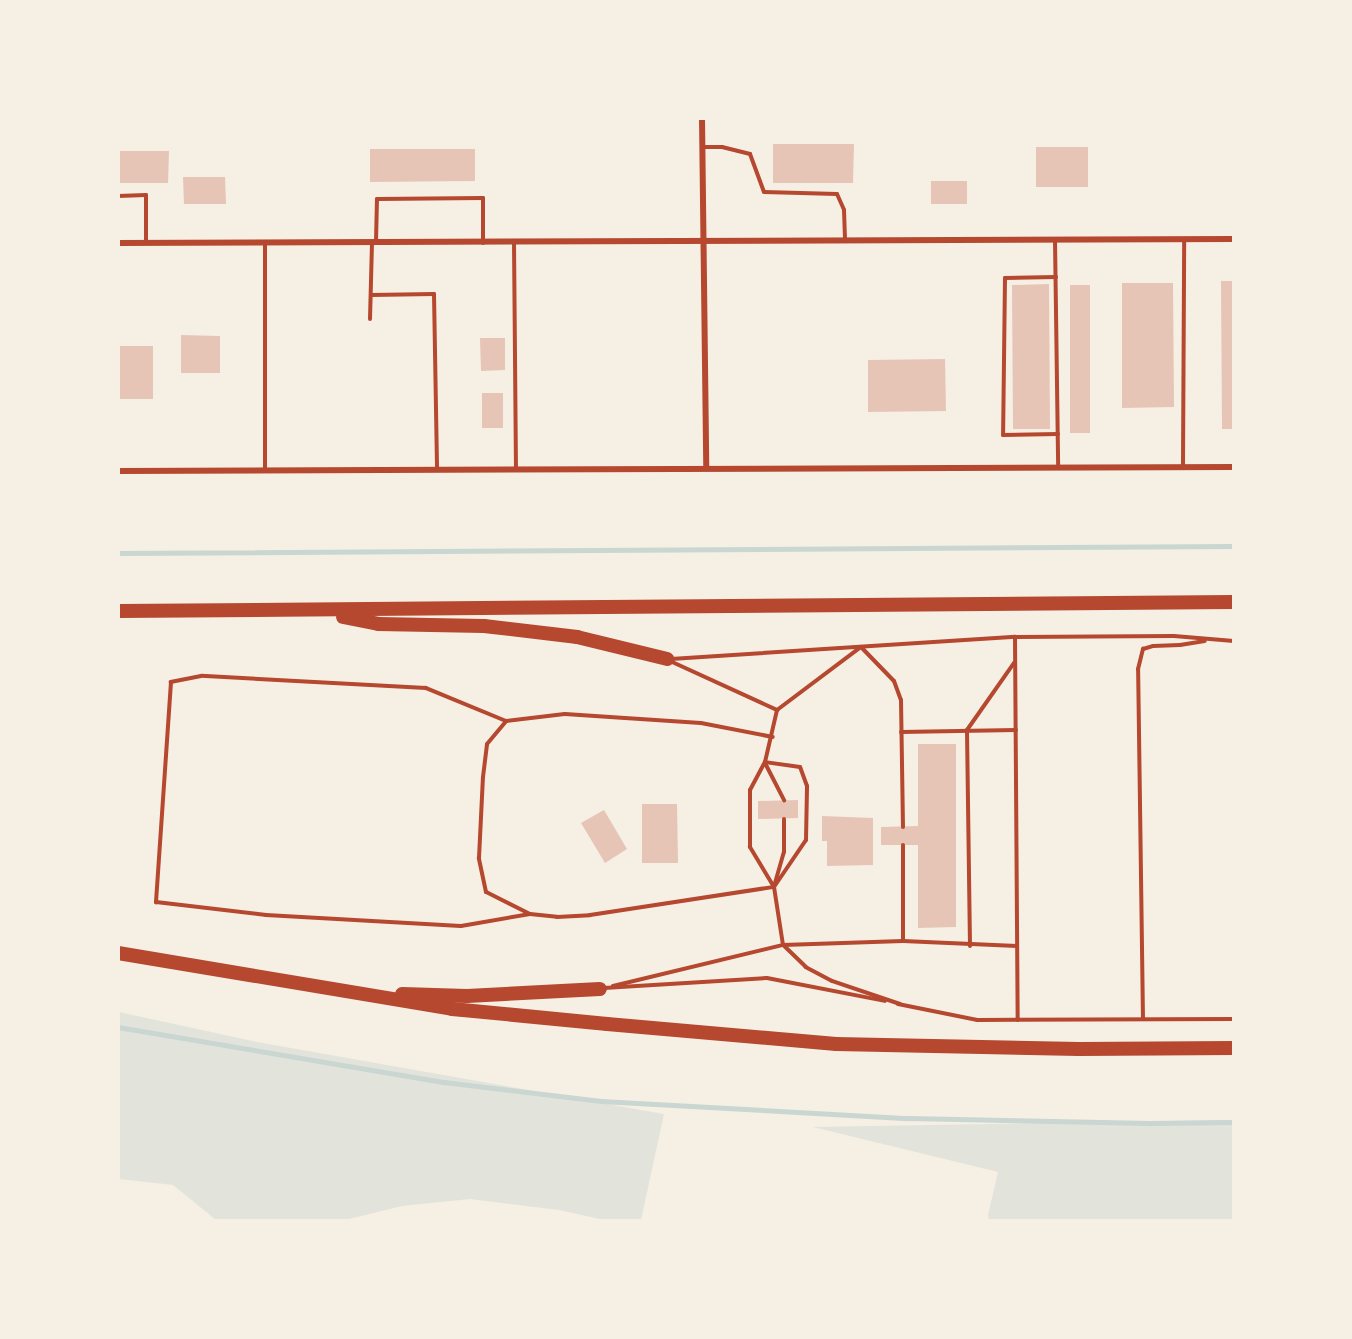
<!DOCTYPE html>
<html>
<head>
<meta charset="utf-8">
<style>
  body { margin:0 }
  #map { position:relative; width:1352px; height:1339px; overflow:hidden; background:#f6efe4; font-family:"Work Sans",sans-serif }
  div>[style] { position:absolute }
  .green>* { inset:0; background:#e2e4dc }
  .stream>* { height:4.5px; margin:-2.25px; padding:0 2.25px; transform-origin:2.25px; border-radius:2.25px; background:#c9d6d2 }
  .building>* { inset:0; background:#e6c5b7 }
  .service>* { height:4px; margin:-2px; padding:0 2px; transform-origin:2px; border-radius:2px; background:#b5482f }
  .minor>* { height:6px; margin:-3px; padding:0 3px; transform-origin:3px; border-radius:3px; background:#b5482f }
  .motorway>* { height:14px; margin:-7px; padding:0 7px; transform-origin:7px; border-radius:7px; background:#b5482f }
  span { translate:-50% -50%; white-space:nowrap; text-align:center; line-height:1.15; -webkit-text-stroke:4.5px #f6efe4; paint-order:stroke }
  .frame { position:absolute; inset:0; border:120px solid #f6efe4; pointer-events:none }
</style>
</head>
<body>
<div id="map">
  <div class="green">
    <i style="clip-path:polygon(119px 1012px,257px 1042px,664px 1114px,641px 1220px,604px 1220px,559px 1210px,470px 1199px,402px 1206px,345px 1220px,216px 1220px,173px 1185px,119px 1179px)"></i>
    <i style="clip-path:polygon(1233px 1120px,1233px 1220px,989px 1220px,988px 1215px,998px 1172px,813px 1127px)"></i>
  </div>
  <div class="stream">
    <i style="left:118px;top:553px;width:1116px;rotate:-0.36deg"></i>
    <i style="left:118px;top:1027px;width:331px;rotate:9.6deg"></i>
    <i style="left:444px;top:1082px;width:158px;rotate:6.9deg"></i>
    <i style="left:601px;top:1101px;width:307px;rotate:3.2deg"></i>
    <i style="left:908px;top:1118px;width:241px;rotate:1.2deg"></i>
    <i style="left:1149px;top:1123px;width:85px;rotate:-0.7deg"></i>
  </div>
  <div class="building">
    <i style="clip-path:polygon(773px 144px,854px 144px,853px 183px,773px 183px)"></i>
    <i style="clip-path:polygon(1036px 147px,1088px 147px,1088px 187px,1036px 187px)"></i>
    <i style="clip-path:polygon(370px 149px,475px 149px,475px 181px,370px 182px)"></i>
    <i style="clip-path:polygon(118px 151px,169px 151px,168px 183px,118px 183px)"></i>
    <i style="clip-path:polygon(183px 177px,225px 177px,226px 204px,184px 204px)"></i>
    <i style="clip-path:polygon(931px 181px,967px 181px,967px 204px,931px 204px)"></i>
    <i style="clip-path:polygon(1221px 281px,1234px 281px,1234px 429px,1222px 429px)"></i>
    <i style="clip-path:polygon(1122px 283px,1173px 283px,1174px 407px,1122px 408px)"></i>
    <i style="clip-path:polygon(1049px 284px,1050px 429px,1013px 429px,1012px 285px)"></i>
    <i style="clip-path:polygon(1070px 285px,1090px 285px,1090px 433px,1070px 433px)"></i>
    <i style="clip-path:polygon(181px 335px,220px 336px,220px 373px,181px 373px)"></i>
    <i style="clip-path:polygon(480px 338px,505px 338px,505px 370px,481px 371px)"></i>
    <i style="clip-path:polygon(118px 346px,153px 346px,153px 399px,118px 399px)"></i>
    <i style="clip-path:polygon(945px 359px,946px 411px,868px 412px,868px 360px)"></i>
    <i style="clip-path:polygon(482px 393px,503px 393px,503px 428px,482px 428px)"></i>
    <i style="clip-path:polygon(918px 744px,956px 744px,956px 927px,918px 928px,918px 845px,881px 845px,881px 827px,918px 826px)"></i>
    <i style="clip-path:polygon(798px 800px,798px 818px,758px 819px,758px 801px)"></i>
    <i style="clip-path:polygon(642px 804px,677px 804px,678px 863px,642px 863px)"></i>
    <i style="clip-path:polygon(604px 810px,627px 849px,605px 863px,581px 823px)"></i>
    <i style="clip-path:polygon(822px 816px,873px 818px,873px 865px,827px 866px,827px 841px,822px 841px)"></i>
  </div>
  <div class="service">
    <i style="left:702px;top:147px;width:20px"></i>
    <i style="left:722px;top:147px;width:29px;rotate:14deg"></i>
    <i style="left:750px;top:154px;width:40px;rotate:69.8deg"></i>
    <i style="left:764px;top:192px;width:73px;rotate:1.6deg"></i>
    <i style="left:837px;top:194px;width:17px;rotate:66deg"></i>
    <i style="left:844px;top:210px;width:31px;rotate:88deg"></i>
    <i style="left:118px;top:196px;width:28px;rotate:-2deg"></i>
    <i style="left:146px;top:195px;width:47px;rotate:90deg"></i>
    <i style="left:1055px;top:240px;width:227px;rotate:89.2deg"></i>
    <i style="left:376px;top:242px;width:43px;rotate:-88.7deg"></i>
    <i style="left:377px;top:199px;width:106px;rotate:-0.5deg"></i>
    <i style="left:483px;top:198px;width:45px;rotate:90deg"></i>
    <i style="left:514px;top:242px;width:227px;rotate:89.5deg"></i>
    <i style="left:265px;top:243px;width:227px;rotate:90deg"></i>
    <i style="left:1056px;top:277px;width:51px;rotate:178.9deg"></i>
    <i style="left:1005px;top:278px;width:157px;rotate:90.7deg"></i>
    <i style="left:1003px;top:435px;width:55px;rotate:-1deg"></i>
    <i style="left:371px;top:295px;width:63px;rotate:-0.9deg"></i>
    <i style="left:434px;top:294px;width:175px;rotate:89deg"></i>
    <i style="left:370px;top:319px;width:76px;rotate:-88.5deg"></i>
    <i style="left:1183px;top:466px;width:227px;rotate:-89.7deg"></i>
    <i style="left:1015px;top:637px;width:383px;rotate:89.6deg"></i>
    <i style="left:671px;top:659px;width:345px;rotate:-3.7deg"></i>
    <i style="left:1015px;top:637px;width:159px;rotate:-0.4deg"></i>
    <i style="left:1174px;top:636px;width:60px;rotate:4.8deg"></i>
    <i style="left:670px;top:661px;width:118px;rotate:24.6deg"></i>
    <i style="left:506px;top:721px;width:87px;rotate:-157.6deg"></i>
    <i style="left:426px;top:688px;width:225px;rotate:-176.9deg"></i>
    <i style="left:201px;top:676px;width:31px;rotate:169deg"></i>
    <i style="left:171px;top:682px;width:221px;rotate:93.9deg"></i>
    <i style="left:156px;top:902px;width:111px;rotate:6.7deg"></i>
    <i style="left:266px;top:915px;width:195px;rotate:3.2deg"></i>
    <i style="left:461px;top:926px;width:70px;rotate:-9.9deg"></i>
    <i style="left:530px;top:914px;width:27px;rotate:6deg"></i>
    <i style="left:557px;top:917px;width:33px;rotate:-3deg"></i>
    <i style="left:590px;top:915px;width:186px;rotate:-8.7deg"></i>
    <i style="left:774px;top:887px;width:57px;rotate:-55.8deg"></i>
    <i style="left:806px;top:840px;width:54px;rotate:-88.9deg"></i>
    <i style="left:807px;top:786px;width:20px;rotate:-110deg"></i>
    <i style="left:800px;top:767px;width:35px;rotate:-172deg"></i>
    <i style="left:901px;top:732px;width:115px;rotate:-1deg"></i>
    <i style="left:765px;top:763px;width:42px;rotate:62.8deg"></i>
    <i style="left:775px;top:883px;width:32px;rotate:-74deg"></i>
    <i style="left:784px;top:852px;width:33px;rotate:-90deg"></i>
    <i style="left:530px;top:914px;width:49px;rotate:-153.4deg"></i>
    <i style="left:486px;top:892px;width:35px;rotate:-102deg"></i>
    <i style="left:479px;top:858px;width:81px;rotate:-87.2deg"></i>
    <i style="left:483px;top:777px;width:33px;rotate:-83deg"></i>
    <i style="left:487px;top:744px;width:30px;rotate:-50deg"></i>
    <i style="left:506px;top:721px;width:59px;rotate:-6.8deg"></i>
    <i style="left:565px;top:714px;width:60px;rotate:3.8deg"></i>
    <i style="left:625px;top:718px;width:76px;rotate:3.8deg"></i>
    <i style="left:701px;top:723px;width:73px;rotate:11deg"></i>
    <i style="left:903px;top:941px;width:96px;rotate:-90deg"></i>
    <i style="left:970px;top:946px;width:216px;rotate:-90.8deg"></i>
    <i style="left:967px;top:730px;width:82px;rotate:-55deg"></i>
    <i style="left:613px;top:986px;width:175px;rotate:-13.6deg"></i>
    <i style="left:783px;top:945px;width:120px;rotate:-1.9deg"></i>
    <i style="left:903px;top:941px;width:114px;rotate:2.5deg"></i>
    <i style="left:604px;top:988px;width:163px;rotate:-3.5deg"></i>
    <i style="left:767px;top:978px;width:120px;rotate:11deg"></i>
    <i style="left:898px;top:1004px;width:81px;rotate:11.4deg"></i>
    <i style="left:977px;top:1020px;width:257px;rotate:-0.2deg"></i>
    <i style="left:900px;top:1004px;width:72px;rotate:-161.3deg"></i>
    <i style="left:832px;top:981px;width:30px;rotate:-152deg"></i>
    <i style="left:806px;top:967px;width:32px;rotate:-136deg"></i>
    <i style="left:783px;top:945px;width:59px;rotate:-98.8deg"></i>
    <i style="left:774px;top:887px;width:47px;rotate:-121deg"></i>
    <i style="left:750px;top:847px;width:57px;rotate:-90deg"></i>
    <i style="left:750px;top:790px;width:32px;rotate:-62deg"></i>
    <i style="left:765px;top:762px;width:53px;rotate:-77deg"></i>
    <i style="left:777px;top:710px;width:105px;rotate:-36.9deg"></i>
    <i style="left:861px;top:647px;width:47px;rotate:45.9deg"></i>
    <i style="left:894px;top:681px;width:20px;rotate:70deg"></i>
    <i style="left:901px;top:700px;width:127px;rotate:89.1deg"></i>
    <i style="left:1143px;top:1019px;width:350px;rotate:-90.8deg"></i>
    <i style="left:1138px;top:669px;width:21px;rotate:-76deg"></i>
    <i style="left:1143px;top:649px;width:10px;rotate:-17deg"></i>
    <i style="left:1153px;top:646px;width:27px;rotate:-2deg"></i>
    <i style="left:1180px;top:645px;width:25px;rotate:-9deg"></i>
  </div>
  <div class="minor">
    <i style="left:702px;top:118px;width:349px;rotate:89.3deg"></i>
    <i style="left:118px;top:243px;width:1116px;rotate:-0.21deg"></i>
    <i style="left:118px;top:471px;width:1116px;rotate:-0.21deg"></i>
  </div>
  <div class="motorway">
    <i style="left:118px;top:611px;width:1116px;rotate:-0.46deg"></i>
    <i style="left:343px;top:617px;width:36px;rotate:11deg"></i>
    <i style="left:378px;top:624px;width:106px;rotate:1.1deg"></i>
    <i style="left:484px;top:626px;width:94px;rotate:6.7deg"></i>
    <i style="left:577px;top:637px;width:93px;rotate:13.7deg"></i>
    <i style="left:118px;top:953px;width:339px;rotate:9.5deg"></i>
    <i style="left:452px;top:1009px;width:156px;rotate:5.5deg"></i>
    <i style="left:607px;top:1024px;width:230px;rotate:5deg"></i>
    <i style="left:836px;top:1044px;width:243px;rotate:1.2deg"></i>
    <i style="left:1079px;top:1049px;width:155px;rotate:-0.4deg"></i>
    <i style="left:402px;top:994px;width:65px;rotate:1.8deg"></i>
    <i style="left:467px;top:996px;width:133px;rotate:-3deg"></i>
  </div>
  <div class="frame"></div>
</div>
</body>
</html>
